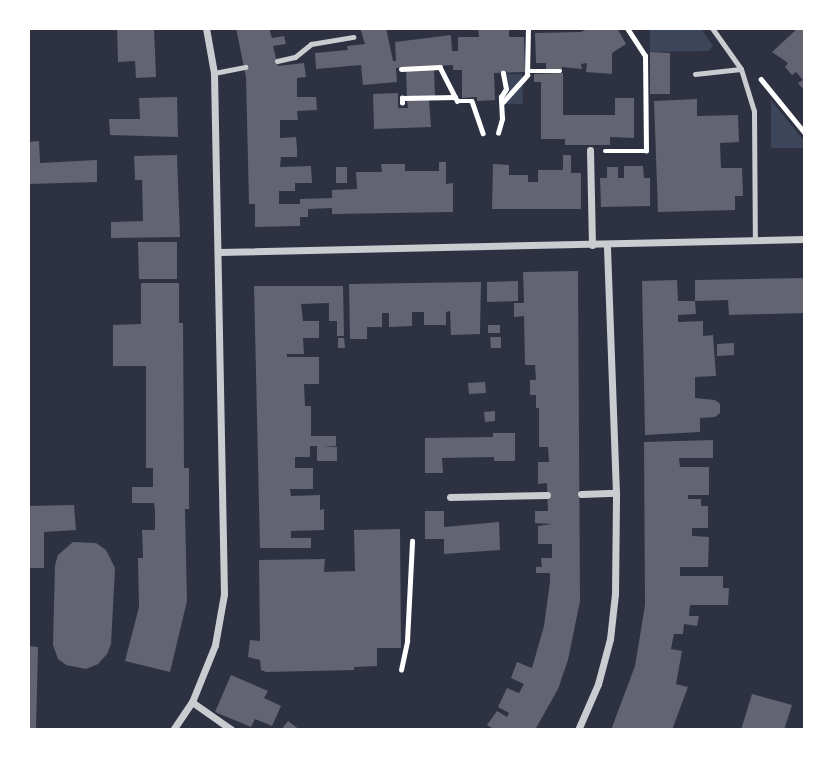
<!DOCTYPE html>
<html>
<head>
<meta charset="utf-8">
<style>
  body { margin:0 }
  #map { position:relative; width:833px; height:758px; overflow:hidden; background:#2d3142; font-family:"Source Sans 3",sans-serif }
  div>[style] { position:absolute }
  .green>* { inset:0; background:#3c4559 }
  .building>* { inset:0; background:#626471 }
  .path>* { height:4.5px; margin:-2.25px; padding:0 2.25px; transform-origin:2.25px; border-radius:2.25px; background:#fff }
  .service>* { height:5px; margin:-2.5px; padding:0 2.5px; transform-origin:2.5px; border-radius:2.5px; background:#caccd0 }
  .minor>* { height:7px; margin:-3.5px; padding:0 3.5px; transform-origin:3.5px; border-radius:3.5px; background:#caccd0 }
  span { translate:-50% -50%; white-space:nowrap; text-align:center; line-height:1.15; -webkit-text-stroke:5px #fff; paint-order:stroke }
  .frame { position:absolute; inset:0; border:30px solid #fff; pointer-events:none }
</style>
</head>
<body>
<div id="map">
  <div class="green">
    <i style="clip-path:polygon(650px 28px,701px 28px,713px 46px,709px 51px,650px 52px)"></i>
    <i style="clip-path:polygon(506px 74px,522px 74px,523px 104px,505px 104px,504px 98px,509px 83px)"></i>
    <i style="clip-path:polygon(771px 100px,805px 142px,805px 148px,771px 148px)"></i>
  </div>
  <div class="building">
    <i style="clip-path:polygon(117px 28px,154px 28px,156px 77px,136px 78px,135px 61px,118px 62px)"></i>
    <i style="clip-path:polygon(236px 28px,269px 28px,272px 38px,284px 36px,286px 44px,273px 46px,278px 66px,304px 63px,306px 77px,297px 78px,297px 97px,316px 97px,317px 110px,297px 111px,298px 120px,280px 120px,280px 138px,296px 137px,297px 148px,297px 157px,281px 157px,280px 167px,311px 166px,312px 183px,295px 183px,295px 191px,279px 191px,279px 204px,300px 204px,300px 199px,332px 198px,332px 190px,357px 189px,356px 172px,382px 172px,381px 164px,405px 164px,405px 171px,439px 171px,439px 162px,446px 162px,446px 184px,453px 183px,453px 212px,332px 214px,332px 208px,308px 209px,308px 217px,300px 217px,300px 226px,255px 227px,255px 204px,249px 204px,246px 77px)"></i>
    <i style="clip-path:polygon(360px 28px,386px 28px,393px 61px,396px 61px,395px 42px,451px 35px,452px 51px,458px 51px,458px 37px,479px 37px,478px 28px,509px 28px,509px 37px,524px 37px,525px 72px,494px 73px,495px 100px,477px 101px,477px 97px,462px 98px,462px 70px,453px 70px,453px 65px,396px 68px,397px 82px,363px 85px,361px 65px,316px 69px,315px 53px,348px 50px,347px 46px,365px 44px)"></i>
    <i style="clip-path:polygon(590px 28px,617px 28px,626px 44px,612px 53px,612px 74px,586px 72px,587px 63px,581px 64px,582px 69px,562px 67px,562px 71px,546px 70px,546px 63px,536px 63px,535px 33px,581px 32px)"></i>
    <i style="clip-path:polygon(798px 28px,805px 28px,805px 91px,798px 83px,803px 80px,796px 72px,792px 75px,785px 67px,788px 63px,772px 52px)"></i>
    <i style="clip-path:polygon(650px 52px,670px 53px,670px 94px,650px 94px)"></i>
    <i style="clip-path:polygon(406px 69px,434px 69px,435px 96px,407px 97px)"></i>
    <i style="clip-path:polygon(563px 73px,563px 115px,615px 115px,615px 98px,634px 98px,634px 138px,610px 137px,610px 145px,565px 145px,565px 139px,541px 139px,541px 82px,534px 82px,534px 74px)"></i>
    <i style="clip-path:polygon(398px 93px,398px 108px,408px 108px,407px 100px,429px 99px,431px 127px,374px 129px,373px 94px)"></i>
    <i style="clip-path:polygon(177px 97px,178px 137px,110px 135px,109px 119px,140px 119px,139px 98px)"></i>
    <i style="clip-path:polygon(697px 99px,697px 116px,738px 115px,739px 142px,720px 143px,721px 168px,742px 168px,743px 196px,735px 196px,735px 210px,658px 212px,654px 101px)"></i>
    <i style="clip-path:polygon(39px 141px,40px 163px,97px 160px,97px 182px,28px 184px,28px 142px)"></i>
    <i style="clip-path:polygon(177px 155px,180px 237px,111px 238px,111px 222px,143px 221px,142px 180px,135px 180px,134px 156px)"></i>
    <i style="clip-path:polygon(563px 155px,571px 155px,571px 173px,581px 173px,581px 209px,492px 209px,493px 164px,509px 165px,509px 175px,528px 175px,528px 182px,538px 182px,538px 170px,563px 170px)"></i>
    <i style="clip-path:polygon(624px 166px,643px 166px,644px 178px,650px 178px,650px 206px,601px 207px,600px 178px,607px 178px,607px 167px,618px 167px,618px 178px,624px 178px)"></i>
    <i style="clip-path:polygon(336px 167px,347px 167px,347px 183px,336px 183px)"></i>
    <i style="clip-path:polygon(138px 242px,177px 242px,177px 279px,139px 279px)"></i>
    <i style="clip-path:polygon(578px 271px,580px 601px,568px 660px,558px 689px,535px 730px,495px 730px,487px 725px,497px 711px,507px 717px,509px 713px,498px 707px,507px 688px,519px 693px,524px 684px,511px 678px,517px 662px,532px 668px,544px 626px,550px 582px,550px 573px,536px 573px,536px 567px,542px 567px,541px 558px,552px 558px,552px 544px,538px 544px,538px 526px,552px 524px,535px 523px,535px 511px,548px 511px,547px 483px,538px 484px,538px 462px,549px 462px,548px 447px,539px 447px,539px 408px,536px 408px,536px 395px,530px 395px,530px 380px,536px 380px,535px 365px,525px 365px,524px 316px,514px 317px,514px 303px,524px 303px,523px 272px)"></i>
    <i style="clip-path:polygon(805px 278px,805px 313px,729px 315px,728px 300px,695px 301px,695px 280px)"></i>
    <i style="clip-path:polygon(677px 280px,678px 301px,695px 301px,696px 314px,678px 315px,678px 322px,703px 321px,703px 336px,713px 335px,716px 376px,695px 377px,695px 398px,715px 400px,720px 404px,720px 413px,715px 417px,700px 418px,700px 432px,645px 435px,642px 281px)"></i>
    <i style="clip-path:polygon(518px 281px,518px 301px,487px 302px,487px 282px)"></i>
    <i style="clip-path:polygon(481px 282px,480px 334px,451px 335px,450px 311px,446px 312px,446px 325px,424px 325px,424px 312px,412px 312px,412px 326px,389px 327px,389px 313px,382px 313px,382px 327px,367px 327px,367px 339px,350px 339px,349px 284px)"></i>
    <i style="clip-path:polygon(141px 283px,179px 283px,179px 323px,183px 323px,184px 468px,189px 468px,189px 509px,185px 509px,187px 601px,170px 672px,125px 661px,139px 607px,138px 558px,143px 558px,142px 530px,155px 530px,155px 509px,154px 503px,132px 503px,132px 487px,153px 487px,153px 468px,146px 468px,146px 366px,113px 366px,113px 325px,141px 324px)"></i>
    <i style="clip-path:polygon(254px 286px,343px 286px,344px 336px,337px 336px,337px 321px,329px 321px,329px 303px,301px 304px,303px 321px,319px 321px,319px 338px,303px 338px,304px 354px,287px 354px,287px 357px,319px 357px,319px 384px,304px 384px,305px 406px,311px 406px,311px 436px,336px 436px,336px 446px,323px 447px,337px 447px,337px 461px,317px 461px,317px 446px,310px 446px,310px 457px,295px 457px,295px 468px,313px 468px,313px 489px,290px 489px,291px 496px,320px 495px,320px 510px,324px 509px,324px 530px,291px 531px,291px 538px,311px 538px,311px 548px,260px 548px)"></i>
    <i style="clip-path:polygon(488px 325px,500px 325px,500px 333px,488px 333px)"></i>
    <i style="clip-path:polygon(490px 337px,501px 337px,501px 348px,491px 348px)"></i>
    <i style="clip-path:polygon(338px 338px,344px 338px,345px 348px,338px 348px)"></i>
    <i style="clip-path:polygon(734px 343px,734px 355px,717px 356px,717px 344px)"></i>
    <i style="clip-path:polygon(485px 382px,486px 393px,469px 394px,468px 383px)"></i>
    <i style="clip-path:polygon(495px 411px,495px 421px,485px 422px,484px 412px)"></i>
    <i style="clip-path:polygon(493px 433px,515px 433px,515px 461px,494px 461px,494px 457px,442px 458px,443px 473px,425px 473px,425px 438px,493px 437px)"></i>
    <i style="clip-path:polygon(713px 440px,713px 458px,679px 458px,680px 467px,709px 467px,709px 495px,688px 495px,688px 499px,701px 499px,701px 506px,708px 506px,708px 528px,692px 528px,692px 536px,709px 537px,708px 567px,680px 567px,680px 576px,723px 576px,723px 588px,729px 588px,728px 605px,690px 605px,689px 616px,699px 616px,697px 626px,684px 624px,683px 634px,674px 634px,671px 649px,682px 651px,676px 684px,688px 687px,672px 730px,611px 730px,635px 666px,645px 605px,644px 442px)"></i>
    <i style="clip-path:polygon(74px 505px,76px 530px,44px 532px,44px 568px,28px 568px,28px 506px)"></i>
    <i style="clip-path:polygon(425px 511px,444px 511px,444px 527px,499px 522px,500px 550px,444px 554px,444px 539px,425px 539px)"></i>
    <i style="clip-path:polygon(400px 529px,401px 648px,377px 648px,377px 666px,354px 667px,354px 670px,266px 672px,261px 670px,260px 660px,248px 657px,250px 640px,260px 641px,259px 560px,325px 559px,324px 572px,355px 571px,354px 530px)"></i>
    <i style="clip-path:polygon(73px 542px,96px 543px,106px 550px,115px 568px,111px 644px,107px 654px,98px 664px,86px 669px,66px 665px,58px 659px,53px 645px,55px 565px,58px 555px)"></i>
    <i style="clip-path:polygon(28px 646px,38px 647px,36px 730px,28px 730px)"></i>
    <i style="clip-path:polygon(231px 675px,268px 691px,264px 698px,281px 706px,272px 726px,255px 719px,251px 727px,215px 712px)"></i>
    <i style="clip-path:polygon(752px 694px,792px 705px,784px 730px,741px 730px)"></i>
    <i style="clip-path:polygon(288px 721px,300px 730px,281px 730px)"></i>
  </div>
  <div class="path">
    <i style="left:401px;top:69px;width:39px;rotate:-3deg"></i>
    <i style="left:440px;top:67px;width:38px;rotate:63deg"></i>
    <i style="left:457px;top:101px;width:15px"></i>
    <i style="left:472px;top:101px;width:34px;rotate:71deg"></i>
    <i style="left:527px;top:71px;width:33px"></i>
    <i style="left:761px;top:79px;width:70px;rotate:50.8deg"></i>
    <i style="left:503px;top:102px;width:36px;rotate:-48deg"></i>
    <i style="left:527px;top:75px;width:46px;rotate:-88.8deg"></i>
    <i style="left:402px;top:103px;width:5px;rotate:-90deg"></i>
    <i style="left:402px;top:98px;width:53px;rotate:-1.1deg"></i>
    <i style="left:498px;top:133px;width:15px;rotate:-74deg"></i>
    <i style="left:502px;top:119px;width:22px;rotate:-93deg"></i>
    <i style="left:501px;top:97px;width:9px;rotate:-58deg"></i>
    <i style="left:506px;top:89px;width:16px;rotate:-101deg"></i>
    <i style="left:605px;top:151px;width:41px"></i>
    <i style="left:646px;top:151px;width:95px;rotate:-90.6deg"></i>
    <i style="left:645px;top:56px;width:33px;rotate:-123deg"></i>
    <i style="left:401px;top:670px;width:30px;rotate:-78deg"></i>
    <i style="left:407px;top:641px;width:100px;rotate:-87.1deg"></i>
  </div>
  <div class="service">
    <i style="left:712px;top:28px;width:50px;rotate:54.7deg"></i>
    <i style="left:277px;top:61px;width:18px;rotate:-13deg"></i>
    <i style="left:295px;top:57px;width:21px;rotate:-39deg"></i>
    <i style="left:311px;top:44px;width:43px;rotate:-9.5deg"></i>
    <i style="left:214px;top:73px;width:32px;rotate:-11deg"></i>
    <i style="left:695px;top:74px;width:46px;rotate:-6.2deg"></i>
    <i style="left:741px;top:69px;width:44px;rotate:72.8deg"></i>
    <i style="left:754px;top:111px;width:129px;rotate:89.6deg"></i>
  </div>
  <div class="minor">
    <i style="left:590px;top:150px;width:95px;rotate:88.8deg"></i>
    <i style="left:219px;top:252px;width:586px;rotate:-1.27deg"></i>
    <i style="left:581px;top:494px;width:35px;rotate:-2deg"></i>
    <i style="left:450px;top:497px;width:97px;rotate:-1.2deg"></i>
    <i style="left:192px;top:702px;width:49px;rotate:35deg"></i>
    <i style="left:173px;top:730px;width:34px;rotate:-56deg"></i>
    <i style="left:192px;top:702px;width:61px;rotate:-68deg"></i>
    <i style="left:215px;top:645px;width:52px;rotate:-80deg"></i>
    <i style="left:224px;top:594px;width:521px;rotate:-91.1deg"></i>
    <i style="left:214px;top:73px;width:46px;rotate:-100.1deg"></i>
    <i style="left:578px;top:730px;width:50px;rotate:-66.5deg"></i>
    <i style="left:598px;top:684px;width:47px;rotate:-75.1deg"></i>
    <i style="left:610px;top:639px;width:45px;rotate:-83.7deg"></i>
    <i style="left:615px;top:594px;width:101px;rotate:-89.4deg"></i>
    <i style="left:616px;top:493px;width:248px;rotate:-92.1deg"></i>
  </div>
  <div class="frame"></div>
</div>
</body>
</html>
